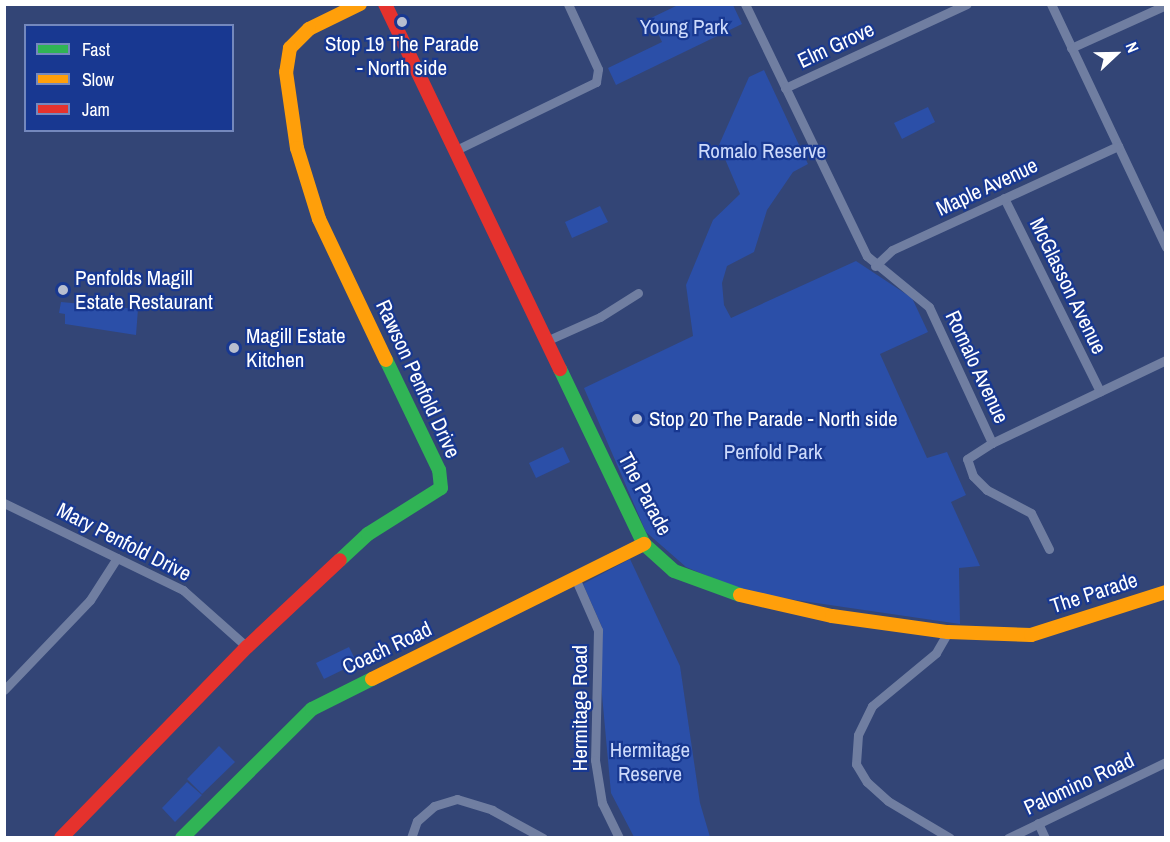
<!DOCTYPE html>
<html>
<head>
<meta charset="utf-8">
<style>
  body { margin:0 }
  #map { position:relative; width:1170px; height:842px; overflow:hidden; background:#334576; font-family:"Archivo Narrow",sans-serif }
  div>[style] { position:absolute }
  .green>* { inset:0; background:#2b4fa8 }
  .street>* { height:9px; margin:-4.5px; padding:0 4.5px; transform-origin:4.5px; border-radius:4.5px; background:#707ea1 }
  .fast>* { height:14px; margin:-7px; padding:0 7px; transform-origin:7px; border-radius:7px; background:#30b455 }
  .slow>* { height:14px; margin:-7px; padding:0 7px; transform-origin:7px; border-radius:7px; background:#ff9f0a }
  .jam>* { height:14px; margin:-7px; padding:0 7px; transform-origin:7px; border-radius:7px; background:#e5322d }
  .dots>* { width:16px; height:16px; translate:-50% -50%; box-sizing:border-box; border:3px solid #183891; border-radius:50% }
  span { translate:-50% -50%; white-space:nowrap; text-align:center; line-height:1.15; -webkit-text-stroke:4.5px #183891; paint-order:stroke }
  .park-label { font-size:21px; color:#cddafb }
  .poi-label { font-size:21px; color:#fff }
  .left { translate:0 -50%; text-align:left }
  .street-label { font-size:21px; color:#fff }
  .frame { position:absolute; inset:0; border:6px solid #fff; pointer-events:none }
  .legend { position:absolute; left:24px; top:24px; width:210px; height:108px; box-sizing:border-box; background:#183891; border:2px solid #7488bd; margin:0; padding:8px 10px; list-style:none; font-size:18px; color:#fff }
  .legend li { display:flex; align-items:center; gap:12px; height:30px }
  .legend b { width:30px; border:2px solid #7488bd }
  .north { position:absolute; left:1086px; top:24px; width:60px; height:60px; -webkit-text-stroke:4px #183891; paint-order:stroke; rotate:68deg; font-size:16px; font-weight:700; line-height:24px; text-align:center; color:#fff }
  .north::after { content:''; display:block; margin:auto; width:21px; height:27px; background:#fff; clip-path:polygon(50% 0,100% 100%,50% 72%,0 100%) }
</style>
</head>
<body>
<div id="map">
  <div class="green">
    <i style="clip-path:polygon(678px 5px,733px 5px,742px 24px,616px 85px,608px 68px,662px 42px,651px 18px)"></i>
    <i style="clip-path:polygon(764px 70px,808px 164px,793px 172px,767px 210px,754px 252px,727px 266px,722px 283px,724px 305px,731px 318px,856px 261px,912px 298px,928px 332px,880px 354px,927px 458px,947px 452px,966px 495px,951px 502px,980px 566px,959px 568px,960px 624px,775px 597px,729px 585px,686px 567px,646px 532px,584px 388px,693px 336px,686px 285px,713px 220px,740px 194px,719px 145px,749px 77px)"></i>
    <i style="clip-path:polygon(928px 107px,935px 122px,902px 139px,894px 123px)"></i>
    <i style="clip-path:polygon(600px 206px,608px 222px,572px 238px,565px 222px)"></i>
    <i style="clip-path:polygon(61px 302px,138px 309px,136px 335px,65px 324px,65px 314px,59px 313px)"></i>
    <i style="clip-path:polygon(563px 447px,570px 462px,536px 478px,529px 463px)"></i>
    <i style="clip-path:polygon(630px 559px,680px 666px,700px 803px,710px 837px,634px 837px,611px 793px,601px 684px,602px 627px,583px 584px)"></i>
    <i style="clip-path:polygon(349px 647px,357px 663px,324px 679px,316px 663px)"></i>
    <i style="clip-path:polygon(219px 746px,235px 762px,202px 794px,187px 779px)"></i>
    <i style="clip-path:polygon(187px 782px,202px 795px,175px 822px,162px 808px)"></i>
  </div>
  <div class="street">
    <i style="left:745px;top:4px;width:280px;rotate:64.2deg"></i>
    <i style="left:867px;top:256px;width:80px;rotate:39.4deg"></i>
    <i style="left:929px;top:307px;width:150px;rotate:65.1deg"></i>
    <i style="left:1051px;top:4px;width:269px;rotate:64.7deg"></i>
    <i style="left:1071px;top:48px;width:104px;rotate:-24.4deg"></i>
    <i style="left:785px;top:88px;width:200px;rotate:-24.8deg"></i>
    <i style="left:454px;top:151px;width:158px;rotate:-25.9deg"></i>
    <i style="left:596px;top:82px;width:13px;rotate:-81deg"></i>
    <i style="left:598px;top:69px;width:72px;rotate:-114.8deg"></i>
    <i style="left:1004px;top:198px;width:216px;rotate:63.6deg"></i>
    <i style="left:875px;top:266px;width:23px;rotate:-43deg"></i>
    <i style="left:892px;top:250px;width:249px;rotate:-24.7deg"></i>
    <i style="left:546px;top:341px;width:59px;rotate:-24deg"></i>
    <i style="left:600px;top:317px;width:45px;rotate:-32.3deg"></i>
    <i style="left:4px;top:503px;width:199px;rotate:25.9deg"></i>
    <i style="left:183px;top:590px;width:86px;rotate:41.7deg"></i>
    <i style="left:1049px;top:549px;width:40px;rotate:-116.6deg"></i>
    <i style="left:1031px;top:513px;width:50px;rotate:-152.4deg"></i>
    <i style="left:987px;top:490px;width:20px;rotate:-135deg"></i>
    <i style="left:973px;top:476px;width:18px;rotate:-109deg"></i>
    <i style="left:967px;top:459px;width:30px;rotate:-33deg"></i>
    <i style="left:992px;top:443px;width:193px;rotate:-25.5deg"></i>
    <i style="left:576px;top:580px;width:55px;rotate:66.3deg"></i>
    <i style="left:598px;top:630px;width:130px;rotate:91.3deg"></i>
    <i style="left:595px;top:760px;width:44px;rotate:80.8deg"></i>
    <i style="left:602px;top:803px;width:39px;rotate:64deg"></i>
    <i style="left:948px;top:632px;width:24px;rotate:120deg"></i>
    <i style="left:936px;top:653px;width:83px;rotate:140.4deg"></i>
    <i style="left:872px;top:706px;width:32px;rotate:116deg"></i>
    <i style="left:858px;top:735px;width:29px;rotate:94deg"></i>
    <i style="left:856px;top:764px;width:21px;rotate:59deg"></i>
    <i style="left:867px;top:782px;width:28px;rotate:42deg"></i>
    <i style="left:888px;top:801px;width:72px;rotate:30.8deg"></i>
    <i style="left:4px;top:690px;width:124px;rotate:-46.3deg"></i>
    <i style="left:90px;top:600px;width:50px;rotate:-57.3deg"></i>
    <i style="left:1038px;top:823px;width:17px;rotate:65deg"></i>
    <i style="left:411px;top:838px;width:18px;rotate:-71deg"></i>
    <i style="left:417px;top:821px;width:23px;rotate:-41deg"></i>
    <i style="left:434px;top:806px;width:24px;rotate:-17deg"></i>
    <i style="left:457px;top:799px;width:37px;rotate:17deg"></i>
    <i style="left:492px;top:810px;width:58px;rotate:28.8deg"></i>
    <i style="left:1008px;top:838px;width:175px;rotate:-25.7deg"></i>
  </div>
  <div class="fast">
    <i style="left:560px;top:369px;width:194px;rotate:64.4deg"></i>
    <i style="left:644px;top:544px;width:40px;rotate:42deg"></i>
    <i style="left:674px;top:571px;width:70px;rotate:20deg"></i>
    <i style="left:340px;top:560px;width:38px;rotate:-43deg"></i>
    <i style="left:368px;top:534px;width:86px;rotate:-32.2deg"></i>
    <i style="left:441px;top:488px;width:18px;rotate:-96deg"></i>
    <i style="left:439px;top:470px;width:122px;rotate:-115.7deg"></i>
    <i style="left:182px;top:838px;width:183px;rotate:-44.8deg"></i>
    <i style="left:312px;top:709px;width:67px;rotate:-26.6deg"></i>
  </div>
  <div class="slow">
    <i style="left:360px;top:4px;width:57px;rotate:153.9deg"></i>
    <i style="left:309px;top:29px;width:27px;rotate:135deg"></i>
    <i style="left:290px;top:48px;width:24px;rotate:99deg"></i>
    <i style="left:286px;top:72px;width:77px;rotate:81.8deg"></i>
    <i style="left:297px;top:148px;width:74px;rotate:72.8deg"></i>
    <i style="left:319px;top:219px;width:156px;rotate:64.6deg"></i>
    <i style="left:740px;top:595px;width:94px;rotate:12.9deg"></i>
    <i style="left:832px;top:616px;width:117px;rotate:7.9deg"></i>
    <i style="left:948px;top:632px;width:83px;rotate:2.1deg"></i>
    <i style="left:1031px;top:635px;width:142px;rotate:-17.7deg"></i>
    <i style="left:372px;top:679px;width:304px;rotate:-26.4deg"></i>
  </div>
  <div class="jam">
    <i style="left:385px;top:4px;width:405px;rotate:64.4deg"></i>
    <i style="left:61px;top:838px;width:267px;rotate:-45.8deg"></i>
    <i style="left:247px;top:647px;width:127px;rotate:-43.1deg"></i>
  </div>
  <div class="dots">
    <i style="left:402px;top:22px;background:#b8becf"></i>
    <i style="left:63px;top:290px;background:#b8becf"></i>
    <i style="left:234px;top:348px;background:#b8becf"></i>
    <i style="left:637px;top:419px;background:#b8becf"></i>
  </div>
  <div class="park-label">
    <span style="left:684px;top:27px">Young Park</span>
    <span style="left:762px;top:151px">Romalo Reserve</span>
    <span style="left:773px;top:452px">Penfold Park</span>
    <span style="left:650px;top:762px">Hermitage<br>Reserve</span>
  </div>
  <div class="poi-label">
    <span style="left:402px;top:56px">Stop 19 The Parade<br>- North side</span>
    <span class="left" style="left:75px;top:290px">Penfolds Magill<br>Estate Restaurant</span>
    <span class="left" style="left:246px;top:348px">Magill Estate<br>Kitchen</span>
    <span class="left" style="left:649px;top:419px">Stop 20 The Parade - North side</span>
  </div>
  <div class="street-label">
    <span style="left:836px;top:45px;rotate:-25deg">Elm Grove</span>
    <span style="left:987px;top:187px;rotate:-25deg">Maple Avenue</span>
    <span style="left:1068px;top:286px;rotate:64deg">McGlasson Avenue</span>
    <span style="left:977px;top:367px;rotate:65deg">Romalo Avenue</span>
    <span style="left:418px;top:379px;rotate:65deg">Rawson Penfold Drive</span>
    <span style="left:645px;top:494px;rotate:62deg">The Parade</span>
    <span style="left:124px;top:542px;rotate:27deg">Mary Penfold Drive</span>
    <span style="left:1094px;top:593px;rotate:-18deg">The Parade</span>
    <span style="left:387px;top:648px;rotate:-25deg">Coach Road</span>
    <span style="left:580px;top:708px;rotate:-90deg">Hermitage Road</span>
    <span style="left:1079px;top:784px;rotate:-25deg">Palomino Road</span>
  </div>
  <div class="frame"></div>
  <ul class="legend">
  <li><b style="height:8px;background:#30b455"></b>Fast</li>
  <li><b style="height:8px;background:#ff9f0a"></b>Slow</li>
  <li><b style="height:8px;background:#e5322d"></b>Jam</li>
  </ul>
  <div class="north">N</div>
</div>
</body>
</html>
